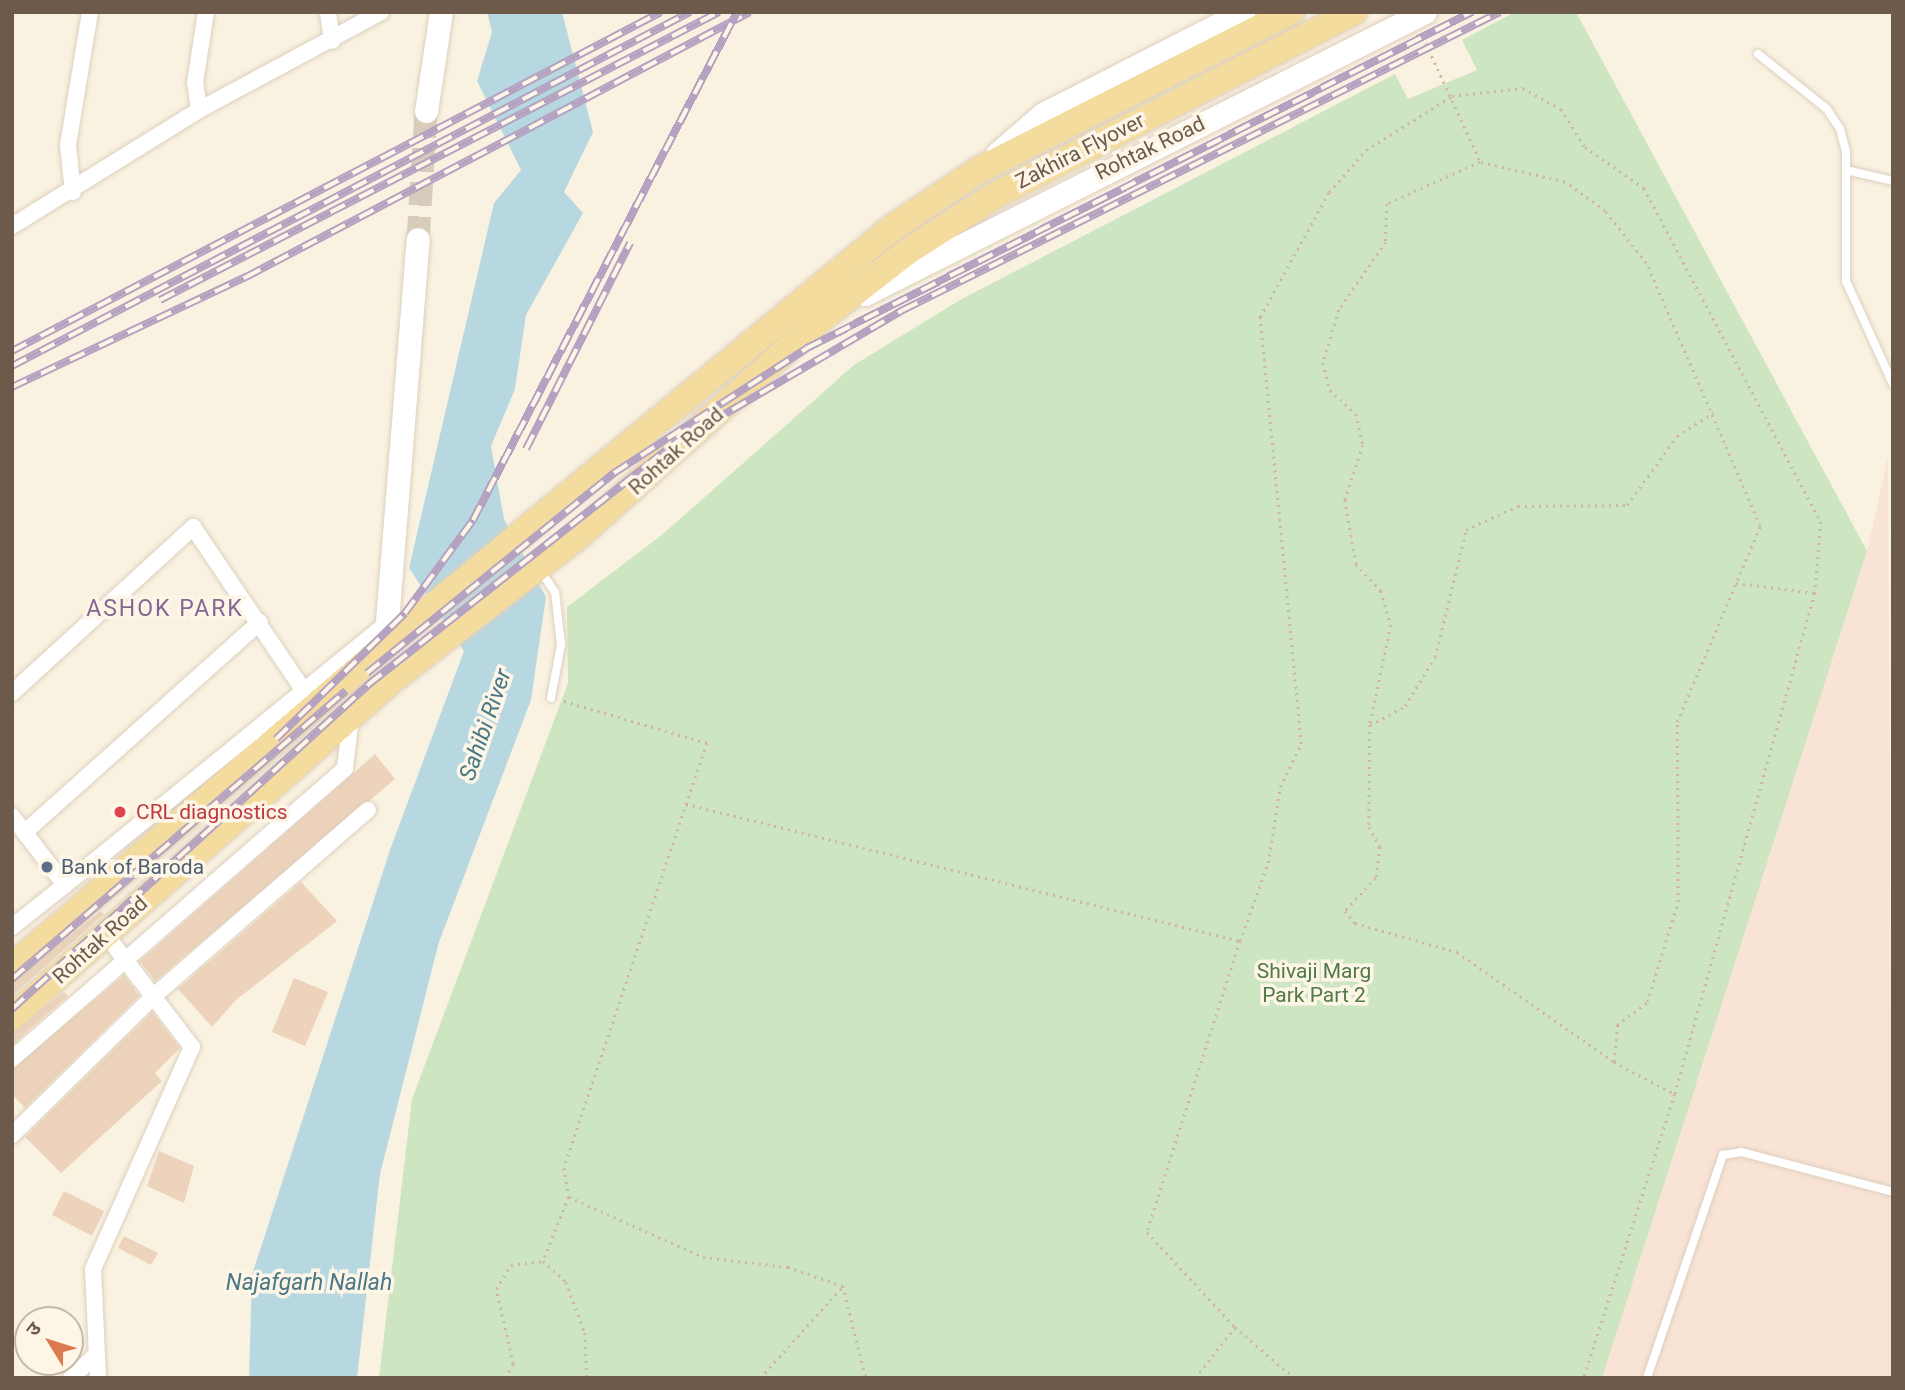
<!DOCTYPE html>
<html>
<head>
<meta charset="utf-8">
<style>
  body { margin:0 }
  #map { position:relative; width:1905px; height:1390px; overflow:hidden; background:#faf2e1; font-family:Roboto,"Noto Sans Devanagari",sans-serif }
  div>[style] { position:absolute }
  .commercial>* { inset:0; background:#f9e3d5 }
  .green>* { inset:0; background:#cde5c1 }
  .water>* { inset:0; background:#b8d8e1 }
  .building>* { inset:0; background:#edd3bb }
  .secondary-tunnel>* { height:23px; margin-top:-11.5px; transform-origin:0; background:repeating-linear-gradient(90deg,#d7ccbb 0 23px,transparent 0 34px) }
  .path>* { height:2.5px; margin-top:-1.25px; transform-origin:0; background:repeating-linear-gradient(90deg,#d1b69f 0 2px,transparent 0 7px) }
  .roads { filter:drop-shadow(0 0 2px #ddcfbe) drop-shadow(0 0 2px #ddcfbe) }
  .lane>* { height:8px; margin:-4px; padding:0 4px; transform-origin:4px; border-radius:4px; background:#fff }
  .street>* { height:16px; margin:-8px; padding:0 8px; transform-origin:8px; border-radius:8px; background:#fff }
  .secondary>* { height:23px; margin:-11.5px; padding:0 11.5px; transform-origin:11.5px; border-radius:11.5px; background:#fff }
  .primary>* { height:26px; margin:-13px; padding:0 13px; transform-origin:13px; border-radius:13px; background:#f4db9e }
  .rail>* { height:8px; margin-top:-4px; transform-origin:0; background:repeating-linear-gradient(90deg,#fdf6e7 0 16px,#b5a2c1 0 32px); box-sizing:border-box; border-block:2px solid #b5a2c1 }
  .dots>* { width:19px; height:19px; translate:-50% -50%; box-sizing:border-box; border:4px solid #fdf6e7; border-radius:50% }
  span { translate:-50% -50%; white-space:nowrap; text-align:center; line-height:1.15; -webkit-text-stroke:7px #fdf6e7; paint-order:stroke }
  .street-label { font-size:21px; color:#6e5a4a }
  .health-label { font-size:21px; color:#be3a42 }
  .left { translate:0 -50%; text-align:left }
  .service-label { font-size:21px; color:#4e5e75 }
  .park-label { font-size:21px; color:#527a46 }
  .neighbourhood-label { font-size:23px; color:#866692; letter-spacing:2px }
  .water-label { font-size:23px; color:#4a7887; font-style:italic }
  .frame { position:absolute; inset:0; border:14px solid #6e5a4a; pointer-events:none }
  .north { position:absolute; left:14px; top:1306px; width:70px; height:70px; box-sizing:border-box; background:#fdf6e7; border:2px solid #c4b8a8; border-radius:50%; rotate:308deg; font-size:19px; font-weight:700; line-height:28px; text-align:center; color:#6e5a4a }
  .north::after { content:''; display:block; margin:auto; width:24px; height:32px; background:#db7a4f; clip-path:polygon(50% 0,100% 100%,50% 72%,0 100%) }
</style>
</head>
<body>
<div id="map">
  <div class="commercial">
    <i style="clip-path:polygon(1888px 457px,1893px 1378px,1602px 1378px,1867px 551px)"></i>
  </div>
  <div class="green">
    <i style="clip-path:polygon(1515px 12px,1576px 12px,1867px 551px,1602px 1378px,379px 1378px,412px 1099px,568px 683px,567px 607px,663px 534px,854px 365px,960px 300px,1395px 74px,1408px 99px,1477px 70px,1462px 40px)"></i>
  </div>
  <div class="water">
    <i style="clip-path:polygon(487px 12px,562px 12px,593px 132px,564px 192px,583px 213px,526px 315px,515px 389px,491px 446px,504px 519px,546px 597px,531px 700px,439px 942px,380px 1174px,357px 1378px,249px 1378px,252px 1275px,390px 850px,464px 651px,409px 568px,494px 203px,521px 170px,477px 81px,492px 32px)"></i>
  </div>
  <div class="building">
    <i style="clip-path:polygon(375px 754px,395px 779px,155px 981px,140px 961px)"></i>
    <i style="clip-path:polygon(301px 882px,337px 921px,236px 1000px,212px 1027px,178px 989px)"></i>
    <i style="clip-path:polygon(101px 911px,104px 914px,12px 996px,12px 982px)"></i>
    <i style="clip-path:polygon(124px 975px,139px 996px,25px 1108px,12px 1094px,12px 1069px)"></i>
    <i style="clip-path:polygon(294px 978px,328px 992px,305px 1046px,272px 1032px)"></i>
    <i style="clip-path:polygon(64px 992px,68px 996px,12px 1045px,12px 1032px)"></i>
    <i style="clip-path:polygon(152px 1012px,180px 1048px,155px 1073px,162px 1081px,61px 1173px,25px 1137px)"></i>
    <i style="clip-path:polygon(159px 1151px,194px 1166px,184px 1203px,147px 1186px)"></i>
    <i style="clip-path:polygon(64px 1191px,104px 1211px,92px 1236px,52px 1215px)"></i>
    <i style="clip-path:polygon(124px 1236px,158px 1253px,151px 1265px,118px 1248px)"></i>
  </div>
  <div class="secondary-tunnel">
    <i style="left:418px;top:239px;width:128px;rotate:-86.4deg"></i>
  </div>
  <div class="path">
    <i style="left:1423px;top:37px;width:136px;rotate:65.3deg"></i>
    <i style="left:1736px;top:583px;width:80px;rotate:7.2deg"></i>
    <i style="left:564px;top:701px;width:149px;rotate:16.4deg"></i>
    <i style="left:707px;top:743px;width:448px;rotate:108.6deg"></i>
    <i style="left:564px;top:1168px;width:29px;rotate:80deg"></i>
    <i style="left:569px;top:1197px;width:69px;rotate:112.1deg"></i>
    <i style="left:543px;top:1261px;width:31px;rotate:42deg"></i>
    <i style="left:566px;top:1282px;width:54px;rotate:69.6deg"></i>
    <i style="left:585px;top:1333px;width:45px;rotate:87.5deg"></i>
    <i style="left:1370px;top:725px;width:40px;rotate:-28deg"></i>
    <i style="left:1405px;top:706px;width:57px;rotate:-58.5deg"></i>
    <i style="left:1435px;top:657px;width:131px;rotate:-76.3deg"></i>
    <i style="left:1466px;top:530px;width:57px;rotate:-24.8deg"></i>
    <i style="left:1518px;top:506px;width:109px;rotate:-0.5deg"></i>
    <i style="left:1627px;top:505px;width:85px;rotate:-54.1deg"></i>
    <i style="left:1677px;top:436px;width:43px;rotate:-32.6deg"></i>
    <i style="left:686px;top:804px;width:571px;rotate:13.89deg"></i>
    <i style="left:1240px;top:941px;width:305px;rotate:107.7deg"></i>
    <i style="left:1147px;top:1232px;width:129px;rotate:47.2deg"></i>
    <i style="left:1235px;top:1327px;width:78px;rotate:40.8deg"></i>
    <i style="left:1240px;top:941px;width:83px;rotate:-70.3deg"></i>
    <i style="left:1268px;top:863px;width:77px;rotate:-81deg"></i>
    <i style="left:1280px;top:787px;width:48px;rotate:-64deg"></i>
    <i style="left:1301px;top:744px;width:429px;rotate:-95.5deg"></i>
    <i style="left:1260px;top:317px;width:143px;rotate:-61.1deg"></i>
    <i style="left:1329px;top:192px;width:56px;rotate:-48.6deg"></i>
    <i style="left:1366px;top:150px;width:102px;rotate:-32.1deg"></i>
    <i style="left:1452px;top:96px;width:71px;rotate:-6.4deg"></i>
    <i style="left:1523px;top:88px;width:43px;rotate:28.9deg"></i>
    <i style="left:1561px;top:109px;width:45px;rotate:57.7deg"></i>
    <i style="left:1585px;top:147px;width:72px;rotate:34.8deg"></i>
    <i style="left:1644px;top:188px;width:378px;rotate:62.1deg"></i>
    <i style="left:1821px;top:522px;width:71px;rotate:94.8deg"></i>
    <i style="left:1815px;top:593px;width:520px;rotate:105.61deg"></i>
    <i style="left:1675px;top:1094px;width:298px;rotate:107.8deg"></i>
    <i style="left:1614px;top:1062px;width:37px;rotate:-85deg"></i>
    <i style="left:1617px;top:1025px;width:38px;rotate:-37deg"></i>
    <i style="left:1647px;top:1002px;width:105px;rotate:-72.8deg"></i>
    <i style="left:1678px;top:902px;width:180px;rotate:-90.3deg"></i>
    <i style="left:1677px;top:722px;width:213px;rotate:-67deg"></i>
    <i style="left:1760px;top:526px;width:287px;rotate:-113.4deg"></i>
    <i style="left:1646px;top:263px;width:66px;rotate:-128.3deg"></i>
    <i style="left:1605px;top:211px;width:49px;rotate:-144.1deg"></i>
    <i style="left:1565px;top:182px;width:87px;rotate:-166.8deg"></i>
    <i style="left:1480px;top:162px;width:102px;rotate:155.7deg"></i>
    <i style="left:1387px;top:204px;width:38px;rotate:92deg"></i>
    <i style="left:1386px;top:242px;width:83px;rotate:124.7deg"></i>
    <i style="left:1339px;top:310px;width:55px;rotate:106.8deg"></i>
    <i style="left:1323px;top:363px;width:28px;rotate:75deg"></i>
    <i style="left:1330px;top:390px;width:35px;rotate:43deg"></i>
    <i style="left:1356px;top:414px;width:32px;rotate:77deg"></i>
    <i style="left:1363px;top:445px;width:58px;rotate:108.1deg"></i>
    <i style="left:1345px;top:500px;width:65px;rotate:80.2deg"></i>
    <i style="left:1356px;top:564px;width:37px;rotate:47deg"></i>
    <i style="left:1381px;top:591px;width:35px;rotate:74deg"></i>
    <i style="left:1391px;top:625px;width:102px;rotate:101.9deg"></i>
    <i style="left:1370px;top:725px;width:102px;rotate:90.6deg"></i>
    <i style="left:1369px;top:827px;width:23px;rotate:61deg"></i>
    <i style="left:1380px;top:847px;width:31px;rotate:97deg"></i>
    <i style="left:1376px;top:878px;width:45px;rotate:133.2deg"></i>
    <i style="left:1345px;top:911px;width:16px;rotate:50deg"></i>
    <i style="left:1355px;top:923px;width:106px;rotate:15.9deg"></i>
    <i style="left:1457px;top:952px;width:192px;rotate:35deg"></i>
    <i style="left:1614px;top:1062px;width:69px;rotate:27.7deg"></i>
    <i style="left:569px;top:1197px;width:147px;rotate:24.1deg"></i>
    <i style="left:703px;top:1257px;width:86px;rotate:6.7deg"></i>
    <i style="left:788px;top:1267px;width:58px;rotate:19.1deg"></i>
    <i style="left:843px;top:1286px;width:95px;rotate:76deg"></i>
    <i style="left:505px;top:1378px;width:16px;rotate:-60deg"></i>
    <i style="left:513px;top:1364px;width:77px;rotate:-102.8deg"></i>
    <i style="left:496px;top:1289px;width:28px;rotate:-58deg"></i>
    <i style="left:511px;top:1265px;width:32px;rotate:-7deg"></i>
    <i style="left:760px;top:1378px;width:124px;rotate:-47.9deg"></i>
    <i style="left:1195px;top:1378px;width:65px;rotate:-51.9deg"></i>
  </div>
  <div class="roads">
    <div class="lane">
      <i style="left:1758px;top:54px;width:88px;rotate:38.6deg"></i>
      <i style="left:1827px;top:109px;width:24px;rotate:57deg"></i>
      <i style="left:1840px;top:129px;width:24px;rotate:75deg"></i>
      <i style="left:1846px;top:152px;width:129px;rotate:90deg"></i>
      <i style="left:1846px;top:281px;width:113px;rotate:65.5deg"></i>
      <i style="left:1846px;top:170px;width:48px;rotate:13.2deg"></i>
      <i style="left:540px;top:570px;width:27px;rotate:56deg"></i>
      <i style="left:555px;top:592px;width:53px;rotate:83.5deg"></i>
      <i style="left:561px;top:645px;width:54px;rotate:100.7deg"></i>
      <i style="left:1647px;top:1378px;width:236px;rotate:-71.2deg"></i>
      <i style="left:1723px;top:1155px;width:18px;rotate:-9deg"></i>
      <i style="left:1741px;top:1152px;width:157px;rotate:14.7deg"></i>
    </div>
    <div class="street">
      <i style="left:328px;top:12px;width:29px;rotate:82deg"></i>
      <i style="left:199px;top:110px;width:27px;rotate:-98deg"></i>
      <i style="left:195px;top:83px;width:72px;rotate:-81.2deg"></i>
      <i style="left:73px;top:192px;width:47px;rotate:-96.1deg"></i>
      <i style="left:68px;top:145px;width:135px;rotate:-80.6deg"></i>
      <i style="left:12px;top:226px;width:220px;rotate:-31.8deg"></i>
      <i style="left:199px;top:110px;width:207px;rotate:-28.3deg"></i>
      <i style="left:12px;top:693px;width:246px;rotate:-42.5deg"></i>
      <i style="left:193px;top:527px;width:194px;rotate:55.9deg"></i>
      <i style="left:12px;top:816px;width:87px;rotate:52.5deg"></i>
      <i style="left:65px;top:885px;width:68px;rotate:141.6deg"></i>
      <i style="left:25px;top:832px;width:315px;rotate:-41.8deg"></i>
      <i style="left:65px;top:885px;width:415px;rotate:-39.1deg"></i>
      <i style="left:12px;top:1059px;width:442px;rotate:-41.1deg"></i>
      <i style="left:345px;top:768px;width:51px;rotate:-83.3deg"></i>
      <i style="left:12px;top:1135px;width:200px;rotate:-44.4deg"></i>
      <i style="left:155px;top:995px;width:282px;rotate:-41deg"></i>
      <i style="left:71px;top:1378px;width:34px;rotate:-43deg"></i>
      <i style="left:98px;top:1378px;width:109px;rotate:-92.6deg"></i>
      <i style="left:93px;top:1269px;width:243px;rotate:-66deg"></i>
      <i style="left:192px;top:1047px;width:141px;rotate:-127.5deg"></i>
    </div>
    <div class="secondary">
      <i style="left:426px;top:111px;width:100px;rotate:-81.4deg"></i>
      <i style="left:997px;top:154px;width:61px;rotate:-41deg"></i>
      <i style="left:1043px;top:114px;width:225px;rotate:-27deg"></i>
      <i style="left:865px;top:294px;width:627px;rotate:-26.73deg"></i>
      <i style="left:385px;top:646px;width:408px;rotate:-85.4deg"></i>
    </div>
    <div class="primary">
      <i style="left:12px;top:967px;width:492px;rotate:-40.7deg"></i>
      <i style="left:385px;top:646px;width:657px;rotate:-39.5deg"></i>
      <i style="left:892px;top:228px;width:105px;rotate:-33.7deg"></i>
      <i style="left:979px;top:170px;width:350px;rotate:-26.9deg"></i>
      <i style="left:12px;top:1017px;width:509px;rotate:-41.58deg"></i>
      <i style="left:393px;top:679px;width:230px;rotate:-37.6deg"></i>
      <i style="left:575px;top:539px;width:331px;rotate:-41.8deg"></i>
      <i style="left:822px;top:318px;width:109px;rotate:-37.9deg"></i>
      <i style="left:908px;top:251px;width:102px;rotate:-32.6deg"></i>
      <i style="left:994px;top:196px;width:404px;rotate:-27.1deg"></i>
    </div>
  </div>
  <div class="rail">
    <i style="left:160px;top:300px;width:629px;rotate:-27.26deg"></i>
    <i style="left:12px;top:351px;width:732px;rotate:-27.58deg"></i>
    <i style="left:12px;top:366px;width:765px;rotate:-27.57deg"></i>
    <i style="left:12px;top:387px;width:259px;rotate:-25.2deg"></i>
    <i style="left:246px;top:277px;width:569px;rotate:-27.74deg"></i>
    <i style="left:526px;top:449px;width:231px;rotate:-63.2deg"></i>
    <i style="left:367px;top:673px;width:318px;rotate:-39deg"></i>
    <i style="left:614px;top:473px;width:230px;rotate:-32.9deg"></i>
    <i style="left:807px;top:348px;width:745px;rotate:-26.81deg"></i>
    <i style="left:276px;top:739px;width:180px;rotate:-44.3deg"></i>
    <i style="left:405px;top:613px;width:115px;rotate:-53.8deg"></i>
    <i style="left:473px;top:520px;width:573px;rotate:-62.54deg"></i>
    <i style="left:12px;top:979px;width:441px;rotate:-40.8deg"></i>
    <i style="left:12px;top:1009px;width:483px;rotate:-42.3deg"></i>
    <i style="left:369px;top:684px;width:392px;rotate:-38.2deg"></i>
    <i style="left:677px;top:442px;width:262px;rotate:-30.3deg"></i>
    <i style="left:903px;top:310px;width:667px;rotate:-26.53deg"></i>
  </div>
  <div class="dots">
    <i style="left:120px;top:812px;background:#e0444e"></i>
    <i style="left:47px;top:867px;background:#5c6f8a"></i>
  </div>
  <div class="street-label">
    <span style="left:1150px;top:148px;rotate:-26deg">Rohtak Road</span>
    <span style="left:1080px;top:151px;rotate:-27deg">Zakhira Flyover</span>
    <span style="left:676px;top:451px;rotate:-42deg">Rohtak Road</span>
    <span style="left:100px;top:940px;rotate:-42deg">Rohtak Road</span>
  </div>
  <div class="health-label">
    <span class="left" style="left:136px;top:812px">CRL diagnostics</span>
  </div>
  <div class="service-label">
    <span class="left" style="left:61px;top:867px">Bank of Baroda</span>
  </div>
  <div class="park-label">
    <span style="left:1314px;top:983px">Shivaji Marg<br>Park Part 2</span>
  </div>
  <div class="neighbourhood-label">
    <span style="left:165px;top:609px">ASHOK PARK</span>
  </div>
  <div class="water-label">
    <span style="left:486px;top:725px;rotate:-71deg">Sahibi River</span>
    <span style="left:309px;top:1283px">Najafgarh Nallah</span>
  </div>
  <div class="frame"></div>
  <div class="north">उ</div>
</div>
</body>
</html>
